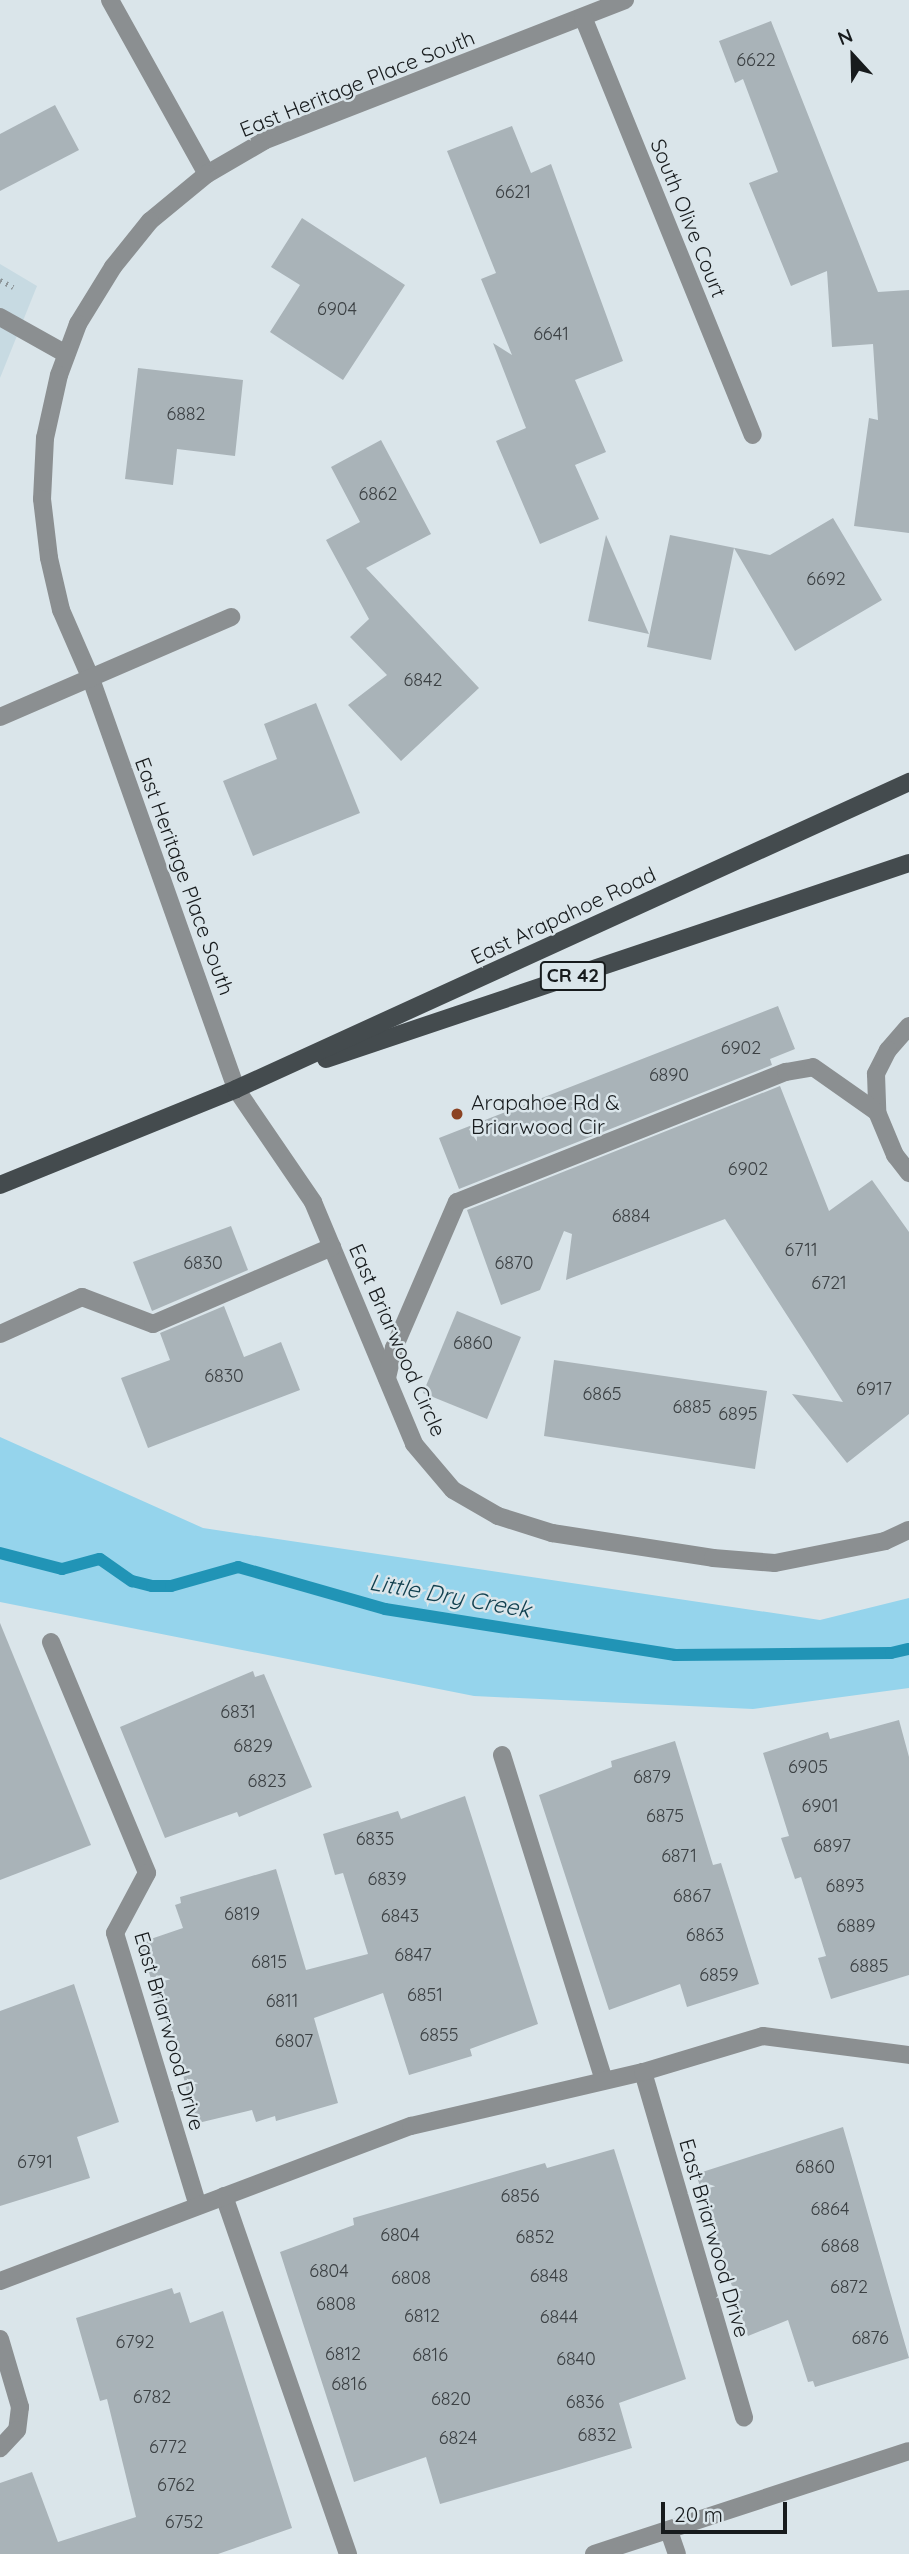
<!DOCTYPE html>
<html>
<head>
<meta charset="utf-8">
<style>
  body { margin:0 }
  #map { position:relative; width:909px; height:2554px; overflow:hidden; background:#dae5ea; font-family:Quicksand,sans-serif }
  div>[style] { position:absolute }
  .built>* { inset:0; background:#c7dae2 }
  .green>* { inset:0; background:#95d4ec }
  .stream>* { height:12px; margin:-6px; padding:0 6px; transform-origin:6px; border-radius:6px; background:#2194b6 }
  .building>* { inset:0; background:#a9b3b8 }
  .path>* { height:4.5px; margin-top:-2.25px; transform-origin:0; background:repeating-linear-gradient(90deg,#8d9599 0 2px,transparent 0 7px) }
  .service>* { height:18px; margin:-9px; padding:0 9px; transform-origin:9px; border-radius:9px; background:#8b8f91 }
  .minor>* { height:18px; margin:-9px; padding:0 9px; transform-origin:9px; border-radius:9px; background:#8b8f91 }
  .primary>* { height:18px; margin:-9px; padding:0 9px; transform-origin:9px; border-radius:9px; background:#444b4e }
  .dots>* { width:19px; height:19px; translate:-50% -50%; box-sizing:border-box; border:4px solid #dae5ea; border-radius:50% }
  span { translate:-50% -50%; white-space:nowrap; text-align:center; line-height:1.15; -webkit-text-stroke:5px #dae5ea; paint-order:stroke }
  .number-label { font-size:18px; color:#3c4144 }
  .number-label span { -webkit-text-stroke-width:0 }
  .shield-label span { padding:2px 5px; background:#dae5ea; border:2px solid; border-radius:5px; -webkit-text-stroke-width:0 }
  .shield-label { font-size:19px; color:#171b1d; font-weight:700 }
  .street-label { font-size:21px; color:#171b1d }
  .poi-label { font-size:21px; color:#171b1d }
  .left { translate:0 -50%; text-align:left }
  .water-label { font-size:23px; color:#124150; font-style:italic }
  .north { position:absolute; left:818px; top:21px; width:70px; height:70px; -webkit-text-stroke:5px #dae5ea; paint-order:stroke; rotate:338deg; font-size:19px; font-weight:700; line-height:28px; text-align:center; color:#171b1d }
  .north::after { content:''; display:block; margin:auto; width:24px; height:32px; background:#171b1d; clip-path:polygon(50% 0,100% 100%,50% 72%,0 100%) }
  .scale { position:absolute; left:661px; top:2502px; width:126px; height:32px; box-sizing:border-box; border:4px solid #171b1d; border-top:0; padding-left:9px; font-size:21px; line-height:24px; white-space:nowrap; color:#171b1d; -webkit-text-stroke:5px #dae5ea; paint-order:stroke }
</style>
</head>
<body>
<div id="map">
  <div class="built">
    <i style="clip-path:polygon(0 264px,37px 286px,0 378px)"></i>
  </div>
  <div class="green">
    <i style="clip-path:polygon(0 1437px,203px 1528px,820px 1620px,909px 1598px,909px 1688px,753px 1709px,474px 1696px,0 1602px)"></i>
  </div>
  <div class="stream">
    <i style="left:0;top:1553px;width:64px;rotate:14.5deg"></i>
    <i style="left:62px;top:1569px;width:39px;rotate:-15deg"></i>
    <i style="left:100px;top:1559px;width:39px;rotate:35deg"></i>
    <i style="left:132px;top:1581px;width:21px;rotate:14deg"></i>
    <i style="left:152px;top:1586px;width:19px"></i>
    <i style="left:171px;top:1586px;width:70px;rotate:-15.8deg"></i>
    <i style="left:238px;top:1567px;width:153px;rotate:15.9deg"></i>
    <i style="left:385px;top:1609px;width:294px;rotate:9deg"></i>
    <i style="left:675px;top:1655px;width:216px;rotate:-0.5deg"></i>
    <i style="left:891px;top:1653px;width:18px;rotate:-13deg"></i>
  </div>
  <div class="building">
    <i style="clip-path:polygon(771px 21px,878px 292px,909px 290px,909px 533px,854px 526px,869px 418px,878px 420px,873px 344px,832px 347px,827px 271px,791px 286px,749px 183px,778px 172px,743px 79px,735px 83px,719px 41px)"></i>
    <i style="clip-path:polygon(55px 105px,79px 150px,0 191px,0 134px)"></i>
    <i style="clip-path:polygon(512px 126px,531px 173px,551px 164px,623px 361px,575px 380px,606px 452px,575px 465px,599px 519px,540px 544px,496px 441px,526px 428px,493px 343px,512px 355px,481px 279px,496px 273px,447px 151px)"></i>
    <i style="clip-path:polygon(302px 218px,405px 285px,343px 380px,270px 332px,300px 285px,271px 267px)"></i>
    <i style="clip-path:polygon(138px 368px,243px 380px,235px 456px,177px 449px,173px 485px,125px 479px)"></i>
    <i style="clip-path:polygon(381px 440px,431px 534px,366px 568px,479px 688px,401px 761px,348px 705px,387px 675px,350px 637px,369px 619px,326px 540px,360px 522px,331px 467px)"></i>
    <i style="clip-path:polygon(833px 518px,882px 600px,795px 651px,734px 548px,711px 660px,647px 647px,670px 535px,770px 555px)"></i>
    <i style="clip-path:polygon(606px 535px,649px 634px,588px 621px)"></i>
    <i style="clip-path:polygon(316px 703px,360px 813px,253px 856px,223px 781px,277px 759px,264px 724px)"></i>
    <i style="clip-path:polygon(778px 1006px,795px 1049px,770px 1059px,772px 1065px,459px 1189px,439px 1138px)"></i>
    <i style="clip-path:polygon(780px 1086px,829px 1211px,872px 1180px,909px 1232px,909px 1414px,847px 1463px,792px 1394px,843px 1402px,725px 1219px,566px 1280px,572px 1234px,564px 1231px,540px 1290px,501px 1305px,467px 1210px)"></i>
    <i style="clip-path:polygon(231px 1226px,248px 1270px,152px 1311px,133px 1262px)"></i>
    <i style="clip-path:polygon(224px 1306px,244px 1357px,281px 1342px,300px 1390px,148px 1448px,121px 1378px,170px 1360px,160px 1333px)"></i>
    <i style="clip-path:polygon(457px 1311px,521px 1337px,487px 1419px,423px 1393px)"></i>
    <i style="clip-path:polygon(554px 1360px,767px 1391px,755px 1469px,544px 1436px)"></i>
    <i style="clip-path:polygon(0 1623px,91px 1845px,0 1880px)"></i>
    <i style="clip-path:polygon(253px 1671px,255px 1677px,264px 1674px,312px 1787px,239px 1817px,237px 1812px,165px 1838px,120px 1727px)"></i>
    <i style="clip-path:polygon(899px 1720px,909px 1757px,909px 1975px,831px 1999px,818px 1958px,826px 1956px,801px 1877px,795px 1879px,781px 1838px,789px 1836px,763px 1753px,828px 1732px,830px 1739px)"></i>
    <i style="clip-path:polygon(675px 1741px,713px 1865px,721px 1863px,759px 1984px,687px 2007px,680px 1984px,609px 2010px,539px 1795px,612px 1767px,611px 1761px)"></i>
    <i style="clip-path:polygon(465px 1796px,538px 2024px,470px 2049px,472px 2056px,409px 2075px,383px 1993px,314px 2018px,338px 2103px,276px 2121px,275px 2116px,256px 2122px,252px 2110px,194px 2124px,182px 2070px,139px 1943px,183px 1928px,175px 1905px,181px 1903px,180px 1897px,276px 1869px,306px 1970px,368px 1954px,343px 1873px,335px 1875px,323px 1834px,398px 1811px,401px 1819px)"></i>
    <i style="clip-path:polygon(74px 1984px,119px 2122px,77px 2137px,90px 2178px,0 2206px,0 2011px)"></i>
    <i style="clip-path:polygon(843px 2127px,909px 2358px,815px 2387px,813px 2381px,808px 2382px,788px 2320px,748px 2336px,696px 2174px)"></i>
    <i style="clip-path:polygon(614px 2149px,686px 2379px,619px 2403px,632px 2448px,559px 2470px,440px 2504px,426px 2457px,354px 2482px,280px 2252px,354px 2225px,353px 2218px,545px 2163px,547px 2168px)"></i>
    <i style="clip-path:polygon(172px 2288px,174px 2294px,180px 2292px,190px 2323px,223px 2311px,292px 2528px,218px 2554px,0 2554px,0 2483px,32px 2472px,58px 2542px,136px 2517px,107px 2399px,100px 2401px,76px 2318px)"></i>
  </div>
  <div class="path">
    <i style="left:0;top:280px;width:15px;rotate:28deg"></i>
  </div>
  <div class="service">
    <i style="left:0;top:317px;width:76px;rotate:29.3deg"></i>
    <i style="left:51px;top:1642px;width:250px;rotate:67.4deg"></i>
    <i style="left:147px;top:1873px;width:68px;rotate:118.1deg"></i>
    <i style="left:115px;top:1933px;width:285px;rotate:73.1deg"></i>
    <i style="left:502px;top:1755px;width:341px;rotate:72.6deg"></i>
    <i style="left:643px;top:2072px;width:360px;rotate:73.7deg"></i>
    <i style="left:224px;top:2196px;width:379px;rotate:70.9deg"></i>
    <i style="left:0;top:2339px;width:71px;rotate:73.6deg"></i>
    <i style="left:20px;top:2407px;width:23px;rotate:97deg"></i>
    <i style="left:17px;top:2430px;width:25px;rotate:133deg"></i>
  </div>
  <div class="minor">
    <i style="left:110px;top:0;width:199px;rotate:60.9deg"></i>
    <i style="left:625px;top:0;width:388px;rotate:158.7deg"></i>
    <i style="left:264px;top:141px;width:66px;rotate:149.9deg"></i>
    <i style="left:207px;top:174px;width:74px;rotate:140.5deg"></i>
    <i style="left:150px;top:221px;width:59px;rotate:128.8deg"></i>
    <i style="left:113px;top:267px;width:67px;rotate:121.6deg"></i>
    <i style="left:78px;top:324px;width:54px;rotate:110.4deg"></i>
    <i style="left:59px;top:375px;width:65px;rotate:102.5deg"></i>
    <i style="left:45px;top:438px;width:61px;rotate:92.8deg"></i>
    <i style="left:42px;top:499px;width:59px;rotate:83.2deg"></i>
    <i style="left:49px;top:558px;width:53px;rotate:77deg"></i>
    <i style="left:61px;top:610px;width:75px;rotate:66.5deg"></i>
    <i style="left:91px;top:679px;width:435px;rotate:70.5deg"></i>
    <i style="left:236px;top:1089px;width:137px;rotate:55.7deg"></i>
    <i style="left:313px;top:1202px;width:262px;rotate:67.3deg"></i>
    <i style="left:414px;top:1444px;width:60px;rotate:49.7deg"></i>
    <i style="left:453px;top:1490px;width:52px;rotate:30deg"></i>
    <i style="left:498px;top:1516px;width:57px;rotate:17.5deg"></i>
    <i style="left:552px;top:1533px;width:163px;rotate:8.8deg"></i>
    <i style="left:713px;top:1558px;width:62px;rotate:4.6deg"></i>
    <i style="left:775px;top:1563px;width:112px;rotate:-11.3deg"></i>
    <i style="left:885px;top:1541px;width:26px;rotate:-25deg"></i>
    <i style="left:583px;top:17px;width:451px;rotate:67.9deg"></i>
    <i style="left:0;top:717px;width:252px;rotate:-23.4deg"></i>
    <i style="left:909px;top:1026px;width:32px;rotate:131deg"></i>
    <i style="left:888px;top:1050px;width:27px;rotate:117deg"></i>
    <i style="left:876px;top:1074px;width:38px;rotate:88deg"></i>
    <i style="left:877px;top:1112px;width:47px;rotate:67.3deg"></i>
    <i style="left:895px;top:1155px;width:23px;rotate:52deg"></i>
    <i style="left:0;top:1334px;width:90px;rotate:-24.3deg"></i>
    <i style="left:82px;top:1297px;width:76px;rotate:20.8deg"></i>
    <i style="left:153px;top:1324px;width:195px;rotate:-23.3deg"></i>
    <i style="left:387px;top:1378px;width:31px;rotate:-77deg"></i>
    <i style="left:394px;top:1348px;width:159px;rotate:-66.7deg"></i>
    <i style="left:457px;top:1202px;width:354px;rotate:-21.6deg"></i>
    <i style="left:786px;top:1072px;width:27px;rotate:-10deg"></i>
    <i style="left:813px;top:1067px;width:78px;rotate:35.1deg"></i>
    <i style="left:0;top:2281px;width:439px;rotate:-20.7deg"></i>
    <i style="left:411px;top:2126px;width:238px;rotate:-13.1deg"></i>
    <i style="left:643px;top:2072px;width:125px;rotate:-16.7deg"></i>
    <i style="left:763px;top:2036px;width:147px;rotate:7.4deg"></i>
    <i style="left:669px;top:2531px;width:24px;rotate:71deg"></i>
    <i style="left:594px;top:2554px;width:331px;rotate:-18.1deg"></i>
  </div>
  <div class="primary">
    <i style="left:326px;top:1059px;width:615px;rotate:-18.58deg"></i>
    <i style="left:0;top:1185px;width:255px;rotate:-22.1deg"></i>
    <i style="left:236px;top:1089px;width:740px;rotate:-24.52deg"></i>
  </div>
  <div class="dots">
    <i style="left:457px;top:1114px;background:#8b4323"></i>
  </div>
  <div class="number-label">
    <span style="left:756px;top:60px">6622</span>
    <span style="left:513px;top:192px">6621</span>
    <span style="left:337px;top:309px">6904</span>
    <span style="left:551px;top:334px">6641</span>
    <span style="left:186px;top:414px">6882</span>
    <span style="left:378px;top:494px">6862</span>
    <span style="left:826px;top:579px">6692</span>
    <span style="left:423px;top:680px">6842</span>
    <span style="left:741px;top:1048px">6902</span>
    <span style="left:669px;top:1075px">6890</span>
    <span style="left:748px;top:1169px">6902</span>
    <span style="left:631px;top:1216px">6884</span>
    <span style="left:801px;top:1250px">6711</span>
    <span style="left:203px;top:1263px">6830</span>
    <span style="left:514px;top:1263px">6870</span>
    <span style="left:829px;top:1283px">6721</span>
    <span style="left:473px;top:1343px">6860</span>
    <span style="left:224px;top:1376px">6830</span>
    <span style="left:874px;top:1389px">6917</span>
    <span style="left:602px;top:1394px">6865</span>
    <span style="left:692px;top:1407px">6885</span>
    <span style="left:738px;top:1414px">6895</span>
    <span style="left:238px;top:1712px">6831</span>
    <span style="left:253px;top:1746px">6829</span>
    <span style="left:808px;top:1767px">6905</span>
    <span style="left:652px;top:1777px">6879</span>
    <span style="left:267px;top:1781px">6823</span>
    <span style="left:820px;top:1806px">6901</span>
    <span style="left:665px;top:1816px">6875</span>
    <span style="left:375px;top:1839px">6835</span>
    <span style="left:832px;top:1846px">6897</span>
    <span style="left:679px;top:1856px">6871</span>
    <span style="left:387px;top:1879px">6839</span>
    <span style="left:845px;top:1886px">6893</span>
    <span style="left:692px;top:1896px">6867</span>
    <span style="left:242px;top:1914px">6819</span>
    <span style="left:400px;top:1916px">6843</span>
    <span style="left:856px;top:1926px">6889</span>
    <span style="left:705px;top:1935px">6863</span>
    <span style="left:413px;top:1955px">6847</span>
    <span style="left:269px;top:1962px">6815</span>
    <span style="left:869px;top:1966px">6885</span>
    <span style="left:719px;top:1975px">6859</span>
    <span style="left:425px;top:1995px">6851</span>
    <span style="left:282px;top:2001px">6811</span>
    <span style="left:439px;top:2035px">6855</span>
    <span style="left:294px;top:2041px">6807</span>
    <span style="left:35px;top:2162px">6791</span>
    <span style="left:815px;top:2167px">6860</span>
    <span style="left:520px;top:2196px">6856</span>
    <span style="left:830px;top:2209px">6864</span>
    <span style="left:400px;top:2235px">6804</span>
    <span style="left:535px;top:2237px">6852</span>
    <span style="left:840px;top:2246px">6868</span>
    <span style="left:329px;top:2271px">6804</span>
    <span style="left:549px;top:2276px">6848</span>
    <span style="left:411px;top:2278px">6808</span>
    <span style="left:849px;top:2287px">6872</span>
    <span style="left:336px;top:2304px">6808</span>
    <span style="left:422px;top:2316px">6812</span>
    <span style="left:559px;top:2317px">6844</span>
    <span style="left:870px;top:2338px">6876</span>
    <span style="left:135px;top:2342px">6792</span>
    <span style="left:343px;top:2354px">6812</span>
    <span style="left:430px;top:2355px">6816</span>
    <span style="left:576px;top:2359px">6840</span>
    <span style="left:349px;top:2384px">6816</span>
    <span style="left:152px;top:2397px">6782</span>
    <span style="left:451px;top:2399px">6820</span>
    <span style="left:585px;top:2402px">6836</span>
    <span style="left:597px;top:2435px">6832</span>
    <span style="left:458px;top:2438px">6824</span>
    <span style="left:168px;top:2447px">6772</span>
    <span style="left:176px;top:2485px">6762</span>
    <span style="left:184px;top:2522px">6752</span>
  </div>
  <div class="shield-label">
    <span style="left:573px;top:976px">CR 42</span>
  </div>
  <div class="street-label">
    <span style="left:357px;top:83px;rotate:-22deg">East Heritage Place South</span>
    <span style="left:689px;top:218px;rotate:68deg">South Olive Court</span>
    <span style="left:185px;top:876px;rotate:70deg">East Heritage Place South</span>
    <span style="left:563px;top:915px;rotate:-25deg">East Arapahoe Road</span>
    <span style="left:398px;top:1340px;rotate:66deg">East Briarwood Circle</span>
    <span style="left:170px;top:2031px;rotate:74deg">East Briarwood Drive</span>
    <span style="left:715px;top:2238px;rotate:74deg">East Briarwood Drive</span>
  </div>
  <div class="poi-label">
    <span class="left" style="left:471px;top:1114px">Arapahoe Rd &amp;<br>Briarwood Cir</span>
  </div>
  <div class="water-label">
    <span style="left:450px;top:1596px;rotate:10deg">Little Dry Creek</span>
  </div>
  <div class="north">N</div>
  <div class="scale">20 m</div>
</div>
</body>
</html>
